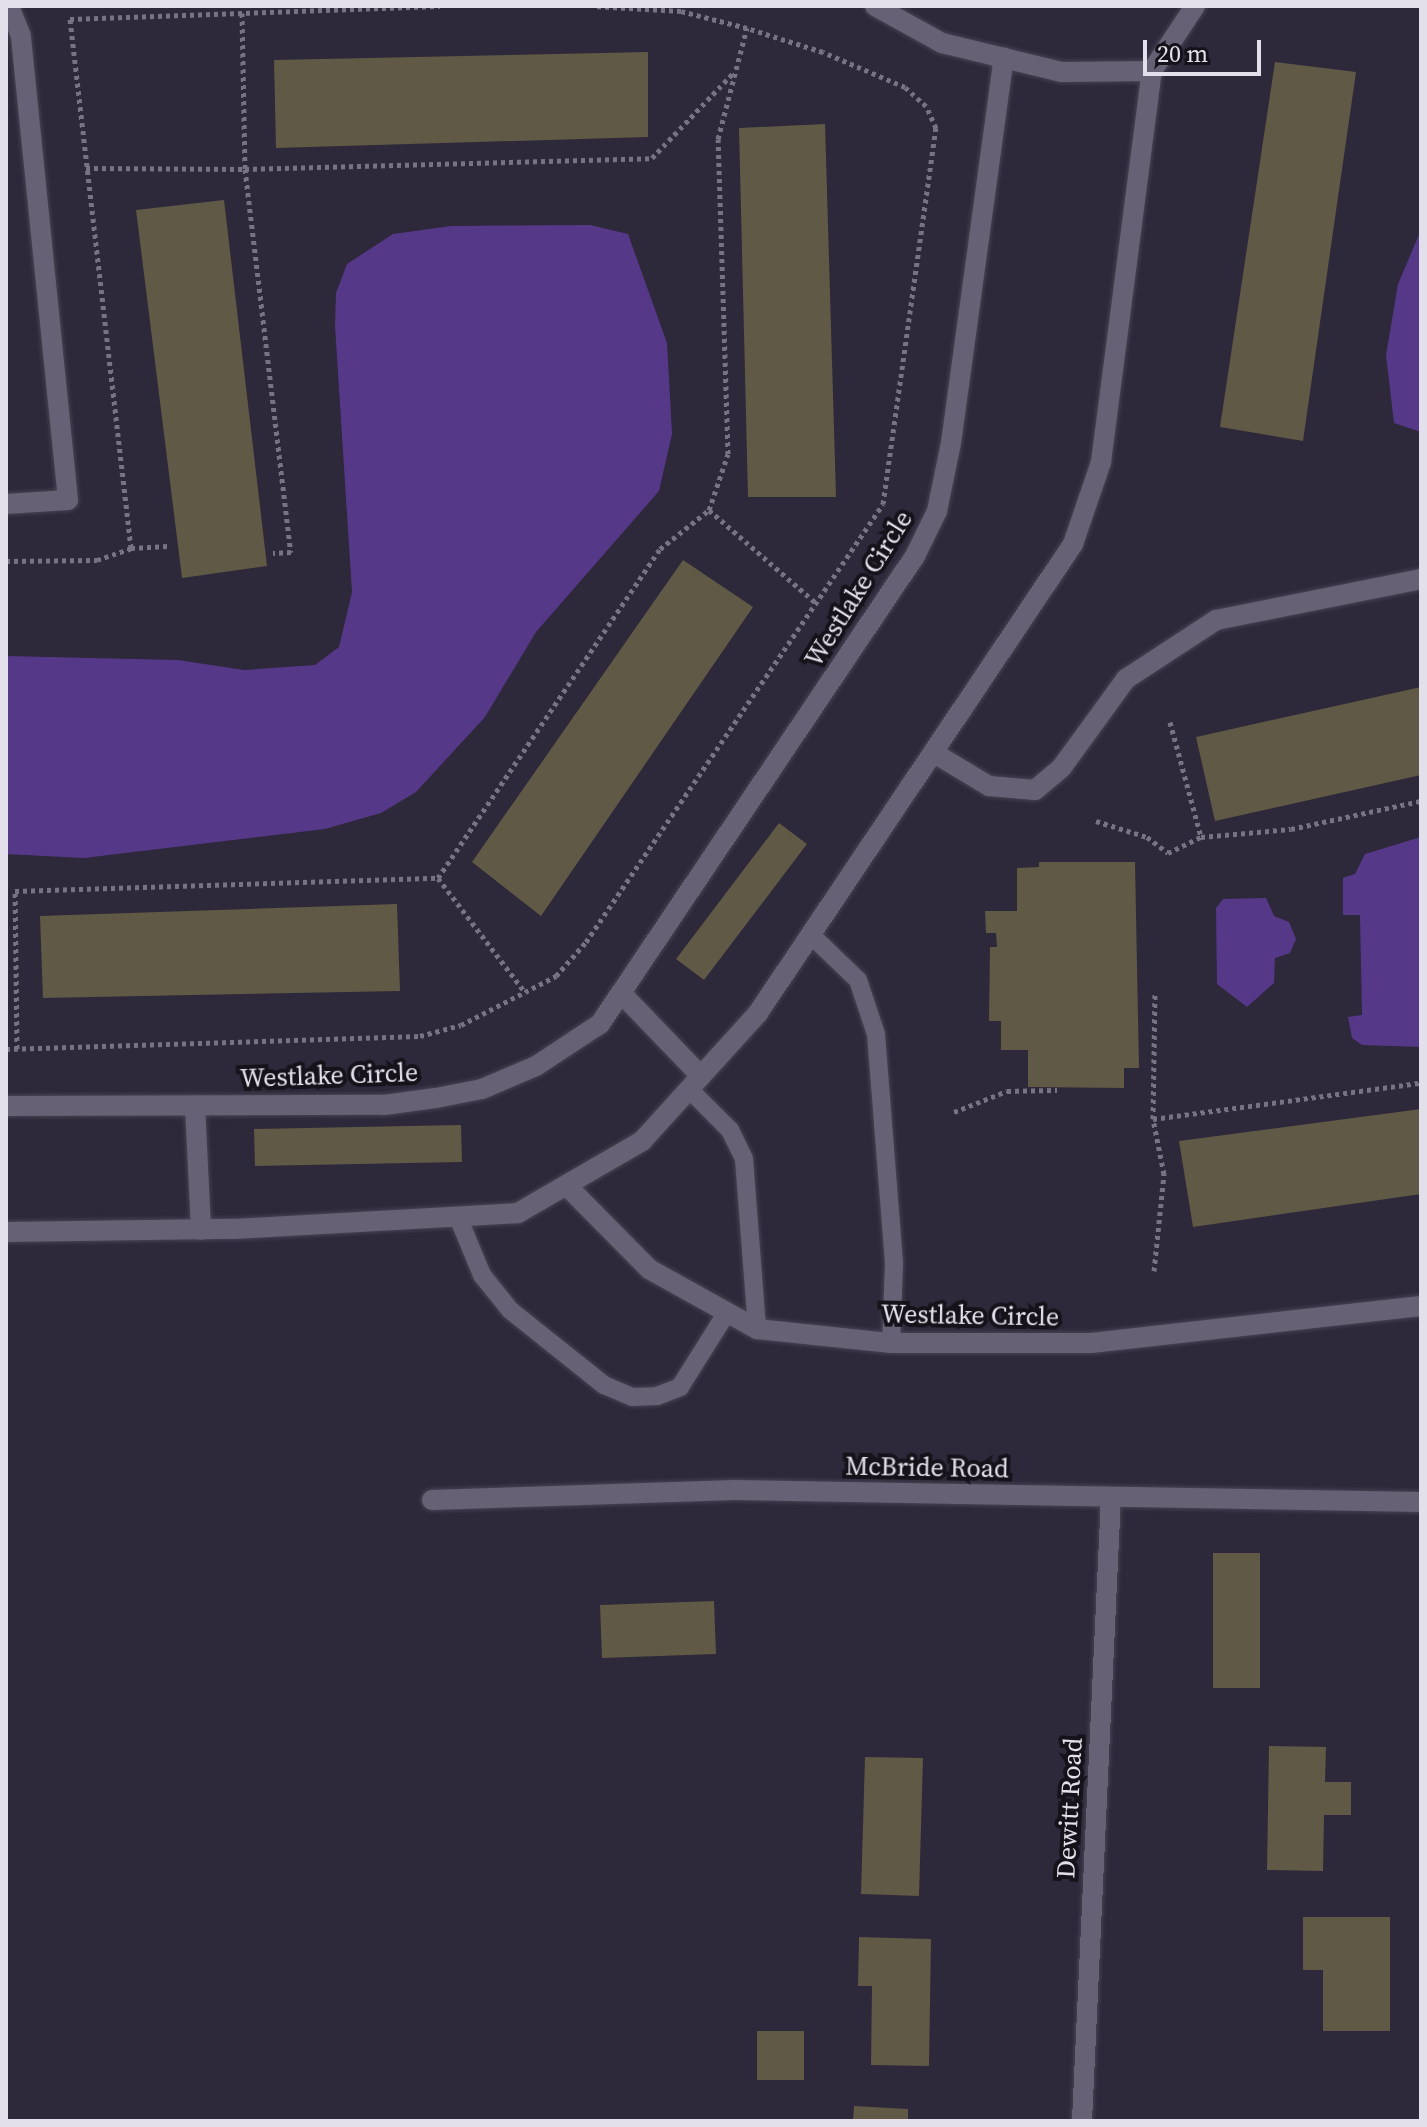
<!DOCTYPE html>
<html>
<head>
<meta charset="utf-8">
<style>
  body { margin:0 }
  #map { position:relative; width:1427px; height:2127px; overflow:hidden; background:#2d283a; font-family:"Source Serif 4",serif }
  div>[style] { position:absolute }
  .water>* { inset:0; background:#563888 }
  .building>* { inset:0; background:#605945 }
  .path>* { height:5px; margin-top:-2.5px; transform-origin:0; background:repeating-linear-gradient(90deg,#777382 0 4px,transparent 0 8px) }
  .roads { filter:drop-shadow(0 0 2px #474351) drop-shadow(0 0 2px #474351) }
  .service>* { height:18px; margin:-9px; padding:0 9px; transform-origin:9px; border-radius:9px; background:#676175 }
  .minor>* { height:20px; margin:-10px; padding:0 10px; transform-origin:10px; border-radius:10px; background:#676175 }
  span { translate:-50% -50%; white-space:nowrap; text-align:center; line-height:1.15; -webkit-text-stroke:8px #15121a; paint-order:stroke }
  .street-label { font-size:26px; color:#e3e0ec }
  .frame { position:absolute; inset:0; border:8px solid #e3e0ec; pointer-events:none }
  .scale { position:absolute; left:1143px; top:40px; width:118px; height:36px; box-sizing:border-box; border:4px solid #e3e0ec; border-top:0; padding-left:10px; font-size:24px; line-height:28px; white-space:nowrap; color:#e3e0ec; -webkit-text-stroke:6px #15121a; paint-order:stroke }
</style>
</head>
<body>
<div id="map">
  <div class="water">
    <i style="clip-path:polygon(590px 225px,628px 234px,667px 343px,672px 434px,659px 491px,536px 632px,485px 717px,416px 792px,381px 813px,325px 829px,84px 858px,6px 854px,6px 656px,178px 660px,244px 670px,315px 665px,339px 647px,352px 592px,335px 326px,336px 293px,347px 264px,393px 234px,451px 226px)"></i>
    <i style="clip-path:polygon(1421px 230px,1421px 432px,1394px 423px,1386px 355px,1398px 284px)"></i>
    <i style="clip-path:polygon(1421px 837px,1421px 1047px,1362px 1045px,1352px 1038px,1348px 1017px,1362px 1015px,1360px 915px,1343px 915px,1343px 878px,1355px 874px,1365px 854px)"></i>
    <i style="clip-path:polygon(1266px 898px,1274px 916px,1289px 922px,1296px 939px,1290px 953px,1275px 958px,1274px 983px,1247px 1007px,1217px 984px,1216px 908px,1223px 899px)"></i>
  </div>
  <div class="building">
    <i style="clip-path:polygon(648px 52px,648px 137px,276px 148px,274px 60px)"></i>
    <i style="clip-path:polygon(1275px 62px,1356px 72px,1303px 441px,1220px 427px)"></i>
    <i style="clip-path:polygon(825px 124px,836px 497px,748px 497px,739px 128px)"></i>
    <i style="clip-path:polygon(224px 200px,267px 566px,182px 578px,136px 210px)"></i>
    <i style="clip-path:polygon(683px 560px,753px 607px,541px 916px,472px 862px)"></i>
    <i style="clip-path:polygon(1421px 687px,1421px 775px,1215px 821px,1196px 737px)"></i>
    <i style="clip-path:polygon(779px 823px,807px 844px,704px 980px,676px 959px)"></i>
    <i style="clip-path:polygon(1039px 862px,1135px 862px,1139px 1068px,1124px 1068px,1124px 1088px,1028px 1087px,1028px 1050px,1001px 1050px,1001px 1021px,989px 1021px,990px 947px,997px 947px,996px 933px,986px 933px,985px 911px,1017px 911px,1017px 868px,1039px 867px)"></i>
    <i style="clip-path:polygon(397px 904px,400px 991px,43px 998px,40px 916px)"></i>
    <i style="clip-path:polygon(1421px 1109px,1421px 1194px,1193px 1227px,1179px 1141px)"></i>
    <i style="clip-path:polygon(461px 1125px,462px 1162px,255px 1166px,254px 1129px)"></i>
    <i style="clip-path:polygon(1213px 1553px,1260px 1553px,1260px 1688px,1213px 1688px)"></i>
    <i style="clip-path:polygon(714px 1601px,716px 1654px,602px 1658px,600px 1605px)"></i>
    <i style="clip-path:polygon(1269px 1746px,1326px 1747px,1325px 1782px,1351px 1782px,1351px 1815px,1324px 1815px,1323px 1871px,1267px 1870px)"></i>
    <i style="clip-path:polygon(865px 1757px,923px 1758px,919px 1896px,861px 1894px)"></i>
    <i style="clip-path:polygon(1303px 1917px,1390px 1917px,1390px 2031px,1323px 2031px,1323px 1970px,1303px 1970px)"></i>
    <i style="clip-path:polygon(859px 1937px,931px 1939px,929px 2066px,871px 2065px,872px 1986px,858px 1986px)"></i>
    <i style="clip-path:polygon(757px 2031px,804px 2031px,804px 2080px,757px 2080px)"></i>
    <i style="clip-path:polygon(854px 2106px,908px 2109px,908px 2121px,853px 2121px)"></i>
  </div>
  <div class="path">
    <i style="left:242px;top:13px;width:156px;rotate:88.9deg"></i>
    <i style="left:245px;top:169px;width:386px;rotate:83.2deg"></i>
    <i style="left:291px;top:552px;width:18px;rotate:177deg"></i>
    <i style="left:86px;top:168px;width:159px;rotate:0.4deg"></i>
    <i style="left:245px;top:169px;width:407px;rotate:-1.5deg"></i>
    <i style="left:652px;top:158px;width:120px;rotate:-46.3deg"></i>
    <i style="left:709px;top:510px;width:142px;rotate:41deg"></i>
    <i style="left:131px;top:548px;width:533px;rotate:-96.58deg"></i>
    <i style="left:70px;top:19px;width:370px;rotate:-2deg"></i>
    <i style="left:6px;top:561px;width:91px;rotate:-0.6deg"></i>
    <i style="left:97px;top:560px;width:36px;rotate:-19deg"></i>
    <i style="left:131px;top:548px;width:37px;rotate:-3deg"></i>
    <i style="left:1170px;top:722px;width:119px;rotate:74.9deg"></i>
    <i style="left:1096px;top:821px;width:53px;rotate:17.4deg"></i>
    <i style="left:1147px;top:837px;width:26px;rotate:37deg"></i>
    <i style="left:1168px;top:853px;width:37px;rotate:-26deg"></i>
    <i style="left:1201px;top:837px;width:90px;rotate:-5.1deg"></i>
    <i style="left:1291px;top:829px;width:133px;rotate:-12.2deg"></i>
    <i style="left:438px;top:878px;width:143px;rotate:52.7deg"></i>
    <i style="left:6px;top:1049px;width:414px;rotate:-1.8deg"></i>
    <i style="left:420px;top:1036px;width:42px;rotate:-15deg"></i>
    <i style="left:461px;top:1025px;width:107px;rotate:-27.3deg"></i>
    <i style="left:556px;top:976px;width:45px;rotate:-48.6deg"></i>
    <i style="left:586px;top:942px;width:529px;rotate:-55.86deg"></i>
    <i style="left:883px;top:504px;width:380px;rotate:-82deg"></i>
    <i style="left:936px;top:128px;width:24px;rotate:-114deg"></i>
    <i style="left:926px;top:106px;width:28px;rotate:-138deg"></i>
    <i style="left:905px;top:87px;width:89px;rotate:-156.9deg"></i>
    <i style="left:823px;top:52px;width:80px;rotate:-162.5deg"></i>
    <i style="left:747px;top:28px;width:68px;rotate:-165.6deg"></i>
    <i style="left:681px;top:11px;width:88px;rotate:-176.7deg"></i>
    <i style="left:17px;top:1049px;width:158px;rotate:-90.7deg"></i>
    <i style="left:15px;top:891px;width:423px;rotate:-1.8deg"></i>
    <i style="left:438px;top:878px;width:397px;rotate:-56deg"></i>
    <i style="left:660px;top:549px;width:63px;rotate:-38.5deg"></i>
    <i style="left:709px;top:510px;width:59px;rotate:-71.3deg"></i>
    <i style="left:728px;top:454px;width:315px;rotate:-91.8deg"></i>
    <i style="left:718px;top:139px;width:115px;rotate:-75.4deg"></i>
    <i style="left:954px;top:1112px;width:57px;rotate:-21.6deg"></i>
    <i style="left:1007px;top:1091px;width:50px;rotate:-1.1deg"></i>
    <i style="left:1153px;top:1119px;width:270px;rotate:-7.7deg"></i>
    <i style="left:1154px;top:1271px;width:98px;rotate:-84.1deg"></i>
    <i style="left:1164px;top:1174px;width:56px;rotate:-101.3deg"></i>
    <i style="left:1153px;top:1119px;width:127px;rotate:-89.1deg"></i>
  </div>
  <div class="roads">
    <div class="service">
      <i style="left:811px;top:935px;width:65px;rotate:43.8deg"></i>
      <i style="left:858px;top:980px;width:57px;rotate:71.6deg"></i>
      <i style="left:876px;top:1034px;width:230px;rotate:85.5deg"></i>
      <i style="left:894px;top:1263px;width:80px;rotate:92.1deg"></i>
      <i style="left:689px;top:1089px;width:58px;rotate:45deg"></i>
      <i style="left:730px;top:1130px;width:32px;rotate:64deg"></i>
      <i style="left:744px;top:1159px;width:170px;rotate:85.6deg"></i>
      <i style="left:458px;top:1217px;width:63px;rotate:67.5deg"></i>
      <i style="left:482px;top:1275px;width:45px;rotate:51.3deg"></i>
      <i style="left:510px;top:1310px;width:120px;rotate:38.6deg"></i>
      <i style="left:604px;top:1385px;width:30px;rotate:23deg"></i>
      <i style="left:632px;top:1397px;width:25px;rotate:-2deg"></i>
      <i style="left:657px;top:1396px;width:25px;rotate:-21deg"></i>
      <i style="left:680px;top:1387px;width:89px;rotate:-57.9deg"></i>
    </div>
    <div class="minor">
      <i style="left:875px;top:6px;width:77px;rotate:28.9deg"></i>
      <i style="left:942px;top:43px;width:123px;rotate:13.6deg"></i>
      <i style="left:1062px;top:72px;width:90px;rotate:-0.6deg"></i>
      <i style="left:1152px;top:71px;width:78px;rotate:-56.5deg"></i>
      <i style="left:6px;top:504px;width:62px;rotate:-3.7deg"></i>
      <i style="left:68px;top:500px;width:466px;rotate:-95.8deg"></i>
      <i style="left:21px;top:36px;width:32px;rotate:-112deg"></i>
      <i style="left:934px;top:753px;width:64px;rotate:31deg"></i>
      <i style="left:989px;top:786px;width:46px;rotate:5deg"></i>
      <i style="left:1035px;top:790px;width:35px;rotate:-40deg"></i>
      <i style="left:1062px;top:767px;width:109px;rotate:-54deg"></i>
      <i style="left:1126px;top:679px;width:108px;rotate:-33.2deg"></i>
      <i style="left:1216px;top:620px;width:209px;rotate:-11.3deg"></i>
      <i style="left:622px;top:994px;width:114px;rotate:46.1deg"></i>
      <i style="left:6px;top:1106px;width:378px;rotate:-0.2deg"></i>
      <i style="left:384px;top:1105px;width:52px;rotate:-7.7deg"></i>
      <i style="left:436px;top:1098px;width:47px;rotate:-11.1deg"></i>
      <i style="left:482px;top:1089px;width:59px;rotate:-23.1deg"></i>
      <i style="left:536px;top:1066px;width:77px;rotate:-33.3deg"></i>
      <i style="left:600px;top:1024px;width:564px;rotate:-56.06deg"></i>
      <i style="left:915px;top:556px;width:50px;rotate:-63.9deg"></i>
      <i style="left:937px;top:511px;width:69px;rotate:-78.4deg"></i>
      <i style="left:951px;top:443px;width:389px;rotate:-82.2deg"></i>
      <i style="left:195px;top:1106px;width:124px;rotate:87.2deg"></i>
      <i style="left:567px;top:1186px;width:117px;rotate:45.3deg"></i>
      <i style="left:649px;top:1269px;width:124px;rotate:29.1deg"></i>
      <i style="left:757px;top:1329px;width:135px;rotate:6deg"></i>
      <i style="left:891px;top:1343px;width:200px"></i>
      <i style="left:1091px;top:1343px;width:332px;rotate:-6.4deg"></i>
      <i style="left:6px;top:1232px;width:228px;rotate:-0.8deg"></i>
      <i style="left:234px;top:1229px;width:284px;rotate:-3.2deg"></i>
      <i style="left:518px;top:1213px;width:143px;rotate:-30.1deg"></i>
      <i style="left:642px;top:1141px;width:173px;rotate:-47.8deg"></i>
      <i style="left:758px;top:1013px;width:565px;rotate:-56.11deg"></i>
      <i style="left:1073px;top:544px;width:87px;rotate:-71.1deg"></i>
      <i style="left:1101px;top:462px;width:394px;rotate:-82.6deg"></i>
      <i style="left:432px;top:1500px;width:303px;rotate:-1.9deg"></i>
      <i style="left:735px;top:1490px;width:686px;rotate:1deg"></i>
      <i style="left:1082px;top:2121px;width:625px;rotate:-87.34deg"></i>
    </div>
  </div>
  <div class="street-label">
    <span style="left:859px;top:589px;rotate:-58deg">Westlake Circle</span>
    <span style="left:329px;top:1076px;rotate:-2deg">Westlake Circle</span>
    <span style="left:970px;top:1316px;rotate:1deg">Westlake Circle</span>
    <span style="left:927px;top:1468px;rotate:1deg">McBride Road</span>
    <span style="left:1070px;top:1808px;rotate:-87deg">Dewitt Road</span>
  </div>
  <div class="frame"></div>
  <div class="scale">20 m</div>
</div>
</body>
</html>
